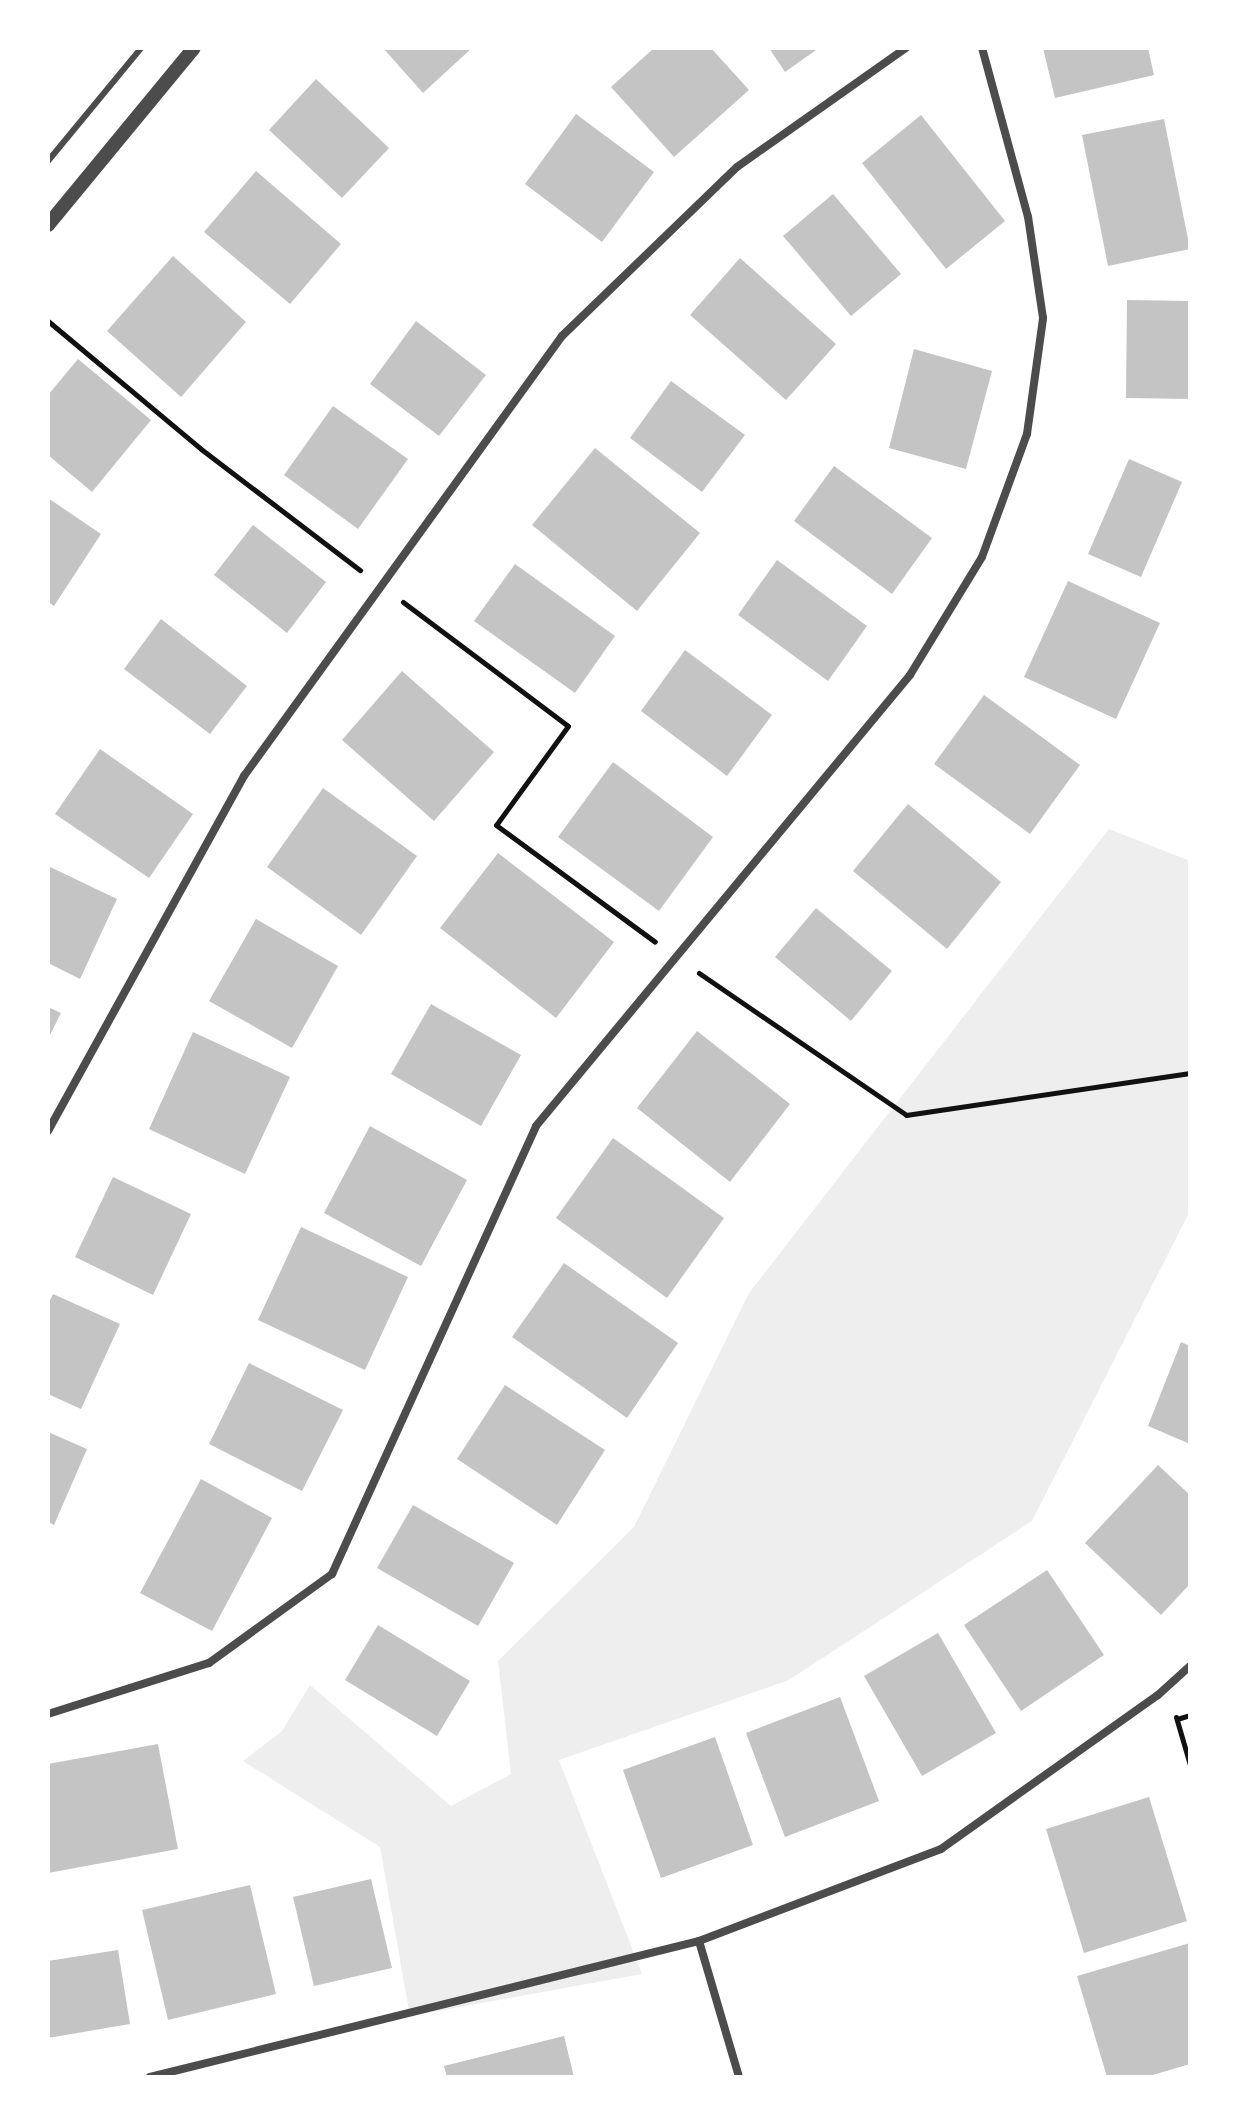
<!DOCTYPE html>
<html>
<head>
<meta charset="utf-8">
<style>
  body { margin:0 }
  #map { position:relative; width:1238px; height:2125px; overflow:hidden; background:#fff; font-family:"Varela Round",sans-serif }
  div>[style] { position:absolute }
  .green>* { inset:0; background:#eee }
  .building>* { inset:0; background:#c4c4c4 }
  .path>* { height:5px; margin:-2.5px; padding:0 2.5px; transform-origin:2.5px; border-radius:2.5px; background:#111 }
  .service>* { height:6px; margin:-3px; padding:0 3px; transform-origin:3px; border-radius:3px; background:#4c4c4c }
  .minor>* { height:8px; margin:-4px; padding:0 4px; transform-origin:4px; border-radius:4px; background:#4c4c4c }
  .tertiary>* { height:14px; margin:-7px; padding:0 7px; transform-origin:7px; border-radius:7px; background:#4c4c4c }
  span { translate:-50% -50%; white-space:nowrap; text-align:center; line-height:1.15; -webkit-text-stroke:7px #fff; paint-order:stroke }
  .frame { position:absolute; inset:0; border:50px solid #fff; pointer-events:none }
</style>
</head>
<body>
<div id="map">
  <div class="green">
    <i style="clip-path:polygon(1109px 829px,1190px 861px,1190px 1211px,1032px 1521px,789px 1680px,559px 1760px,642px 1974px,410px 2016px,380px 1847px,243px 1761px,282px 1731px,310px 1685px,451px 1806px,511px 1774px,498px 1661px,634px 1527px,749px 1293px)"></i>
  </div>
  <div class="building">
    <i style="clip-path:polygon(383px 48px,472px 48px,423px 93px)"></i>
    <i style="clip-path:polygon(654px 48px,711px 48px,749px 90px,674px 157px,611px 87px)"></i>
    <i style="clip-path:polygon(769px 48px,819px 48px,785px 72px)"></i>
    <i style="clip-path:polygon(1043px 48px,1148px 48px,1154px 75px,1055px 98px)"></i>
    <i style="clip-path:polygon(316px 79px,389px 148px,342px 198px,269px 130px)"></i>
    <i style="clip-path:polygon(576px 114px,654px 172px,602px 242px,525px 184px)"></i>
    <i style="clip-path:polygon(921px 115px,1005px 221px,946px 269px,862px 163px)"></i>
    <i style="clip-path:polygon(1164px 119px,1190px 249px,1108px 266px,1082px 135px)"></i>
    <i style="clip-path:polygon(256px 171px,341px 244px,290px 304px,204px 232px)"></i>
    <i style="clip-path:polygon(833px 194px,901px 274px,851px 316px,783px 236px)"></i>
    <i style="clip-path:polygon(173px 256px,246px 322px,181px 397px,107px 331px)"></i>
    <i style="clip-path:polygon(740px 258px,836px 344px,786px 400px,690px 315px)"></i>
    <i style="clip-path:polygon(1127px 300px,1190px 301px,1190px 399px,1126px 398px)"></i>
    <i style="clip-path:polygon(416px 321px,486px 375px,439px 436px,370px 384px)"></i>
    <i style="clip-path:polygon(914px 349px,992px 371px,966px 469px,889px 448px)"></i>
    <i style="clip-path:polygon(78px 359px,151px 420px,92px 492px,48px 455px,48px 395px)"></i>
    <i style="clip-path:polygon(671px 381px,745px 435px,702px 492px,630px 438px)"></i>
    <i style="clip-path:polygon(333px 406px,408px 459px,358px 529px,284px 475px)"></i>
    <i style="clip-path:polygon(595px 448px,700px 533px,637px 611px,532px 525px)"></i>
    <i style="clip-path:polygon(1129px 459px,1182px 482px,1141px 577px,1088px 554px)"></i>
    <i style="clip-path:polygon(834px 466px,932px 538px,892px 594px,794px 521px)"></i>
    <i style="clip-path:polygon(48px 498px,101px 534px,54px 606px,48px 602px)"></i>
    <i style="clip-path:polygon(253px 525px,326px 582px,287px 633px,214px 575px)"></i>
    <i style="clip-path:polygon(777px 560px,867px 626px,828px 681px,738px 615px)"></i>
    <i style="clip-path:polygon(515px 564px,615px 636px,575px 693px,474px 621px)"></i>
    <i style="clip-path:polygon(1068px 581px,1160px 623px,1116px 719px,1024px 677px)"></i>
    <i style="clip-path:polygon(161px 619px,247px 686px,210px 734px,124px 669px)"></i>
    <i style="clip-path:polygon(685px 650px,772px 715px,727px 776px,641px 711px)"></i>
    <i style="clip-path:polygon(402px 671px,494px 752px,434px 821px,342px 740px)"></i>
    <i style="clip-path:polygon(984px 695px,1080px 765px,1030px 834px,934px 764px)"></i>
    <i style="clip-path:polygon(100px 749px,193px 814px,149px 878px,55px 814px)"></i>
    <i style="clip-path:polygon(613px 762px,713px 837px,659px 911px,558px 837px)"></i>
    <i style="clip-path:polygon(323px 788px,417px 856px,361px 935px,267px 867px)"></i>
    <i style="clip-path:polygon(908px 804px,1001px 882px,947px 949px,853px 871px)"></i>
    <i style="clip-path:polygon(498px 853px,614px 942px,556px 1018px,440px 928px)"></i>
    <i style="clip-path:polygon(48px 866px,117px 899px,80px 979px,48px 963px)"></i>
    <i style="clip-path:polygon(816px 908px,892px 971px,851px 1021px,775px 957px)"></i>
    <i style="clip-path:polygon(256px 919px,338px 966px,292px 1048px,209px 1001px)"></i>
    <i style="clip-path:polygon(431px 1004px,521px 1055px,481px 1126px,391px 1074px)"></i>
    <i style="clip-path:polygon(48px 1007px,61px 1013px,48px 1039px)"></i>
    <i style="clip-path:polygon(697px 1031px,790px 1104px,730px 1182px,637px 1108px)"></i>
    <i style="clip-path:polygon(193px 1032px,290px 1077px,245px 1174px,149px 1129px)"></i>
    <i style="clip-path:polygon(370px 1126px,467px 1180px,421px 1266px,324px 1213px)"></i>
    <i style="clip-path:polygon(613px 1138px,724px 1218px,667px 1298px,556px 1218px)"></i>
    <i style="clip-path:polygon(113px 1177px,191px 1214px,153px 1295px,75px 1257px)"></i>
    <i style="clip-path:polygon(301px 1227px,408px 1277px,365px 1370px,258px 1320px)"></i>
    <i style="clip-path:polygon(564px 1263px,678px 1343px,627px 1418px,512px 1337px)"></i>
    <i style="clip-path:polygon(53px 1294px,120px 1324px,81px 1409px,48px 1394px,48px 1305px)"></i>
    <i style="clip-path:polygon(1181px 1342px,1190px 1346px,1190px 1444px,1148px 1426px)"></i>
    <i style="clip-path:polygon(249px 1363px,343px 1410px,302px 1491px,209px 1444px)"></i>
    <i style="clip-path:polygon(505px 1385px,605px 1450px,557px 1525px,457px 1459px)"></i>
    <i style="clip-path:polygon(48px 1432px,87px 1449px,54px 1525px,48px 1522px)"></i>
    <i style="clip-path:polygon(1158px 1465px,1190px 1495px,1190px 1584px,1161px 1615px,1085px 1543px)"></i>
    <i style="clip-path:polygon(201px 1479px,272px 1518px,212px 1631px,140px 1593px)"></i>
    <i style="clip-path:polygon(413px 1505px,514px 1563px,478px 1626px,377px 1568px)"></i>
    <i style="clip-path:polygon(1047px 1570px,1104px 1655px,1021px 1711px,964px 1625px)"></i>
    <i style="clip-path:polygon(378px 1625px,470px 1681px,437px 1736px,345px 1680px)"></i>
    <i style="clip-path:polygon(938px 1633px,996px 1733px,922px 1776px,864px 1676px)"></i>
    <i style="clip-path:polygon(840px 1697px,879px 1801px,785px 1837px,746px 1733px)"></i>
    <i style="clip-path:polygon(715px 1737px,753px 1845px,661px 1878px,623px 1770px)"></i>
    <i style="clip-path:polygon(158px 1744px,178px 1849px,48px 1873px,48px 1764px)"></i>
    <i style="clip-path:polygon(1149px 1797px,1187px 1921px,1084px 1953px,1046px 1829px)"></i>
    <i style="clip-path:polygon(371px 1879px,392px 1968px,314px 1986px,293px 1897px)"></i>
    <i style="clip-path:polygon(250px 1885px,276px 1994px,168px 2020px,142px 1910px)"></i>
    <i style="clip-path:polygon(1190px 1943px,1190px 2064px,1146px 2077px,1107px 2077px,1077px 1976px)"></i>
    <i style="clip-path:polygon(118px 1950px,130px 2024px,48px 2038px,48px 1961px)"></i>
    <i style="clip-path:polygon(564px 2036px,574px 2077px,447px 2077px,444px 2066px)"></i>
  </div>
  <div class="path">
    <i style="left:48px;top:321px;width:199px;rotate:39.9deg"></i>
    <i style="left:201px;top:449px;width:200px;rotate:37.3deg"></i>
    <i style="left:403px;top:602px;width:206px;rotate:36.9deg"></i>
    <i style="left:568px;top:726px;width:122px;rotate:126deg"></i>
    <i style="left:496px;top:825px;width:197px;rotate:36.3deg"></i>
    <i style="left:699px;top:973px;width:251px;rotate:34.4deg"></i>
    <i style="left:906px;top:1115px;width:287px;rotate:-8.4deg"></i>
    <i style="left:1176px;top:1717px;width:50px;rotate:73.7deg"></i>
    <i style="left:1177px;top:1719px;width:14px;rotate:-17deg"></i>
  </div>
  <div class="service">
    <i style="left:48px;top:161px;width:146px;rotate:-50.5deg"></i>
  </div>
  <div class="minor">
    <i style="left:48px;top:1131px;width:406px;rotate:-61.1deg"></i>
    <i style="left:244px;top:776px;width:543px;rotate:-54.14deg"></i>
    <i style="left:562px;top:336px;width:243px;rotate:-44deg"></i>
    <i style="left:737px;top:167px;width:207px;rotate:-35.2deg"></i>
    <i style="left:48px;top:1714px;width:169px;rotate:-17.6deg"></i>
    <i style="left:209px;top:1663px;width:152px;rotate:-35.9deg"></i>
    <i style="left:332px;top:1574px;width:492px;rotate:-65.5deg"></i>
    <i style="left:536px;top:1126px;width:586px;rotate:-50.33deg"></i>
    <i style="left:910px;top:675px;width:138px;rotate:-58.6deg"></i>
    <i style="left:982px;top:557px;width:131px;rotate:-69.9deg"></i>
    <i style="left:1027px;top:434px;width:117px;rotate:-82.1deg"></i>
    <i style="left:1043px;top:318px;width:102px;rotate:-98.4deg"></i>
    <i style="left:1028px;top:217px;width:175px;rotate:-105.2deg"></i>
    <i style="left:699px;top:1941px;width:142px;rotate:73.6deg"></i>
    <i style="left:150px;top:2077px;width:566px;rotate:-13.91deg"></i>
    <i style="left:699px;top:1941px;width:259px;rotate:-20.8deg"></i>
    <i style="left:941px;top:1849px;width:266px;rotate:-35.4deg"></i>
    <i style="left:1158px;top:1695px;width:43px;rotate:-42.2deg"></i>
  </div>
  <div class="tertiary">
    <i style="left:48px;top:225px;width:229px;rotate:-50.5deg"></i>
  </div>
  <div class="frame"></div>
</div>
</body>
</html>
